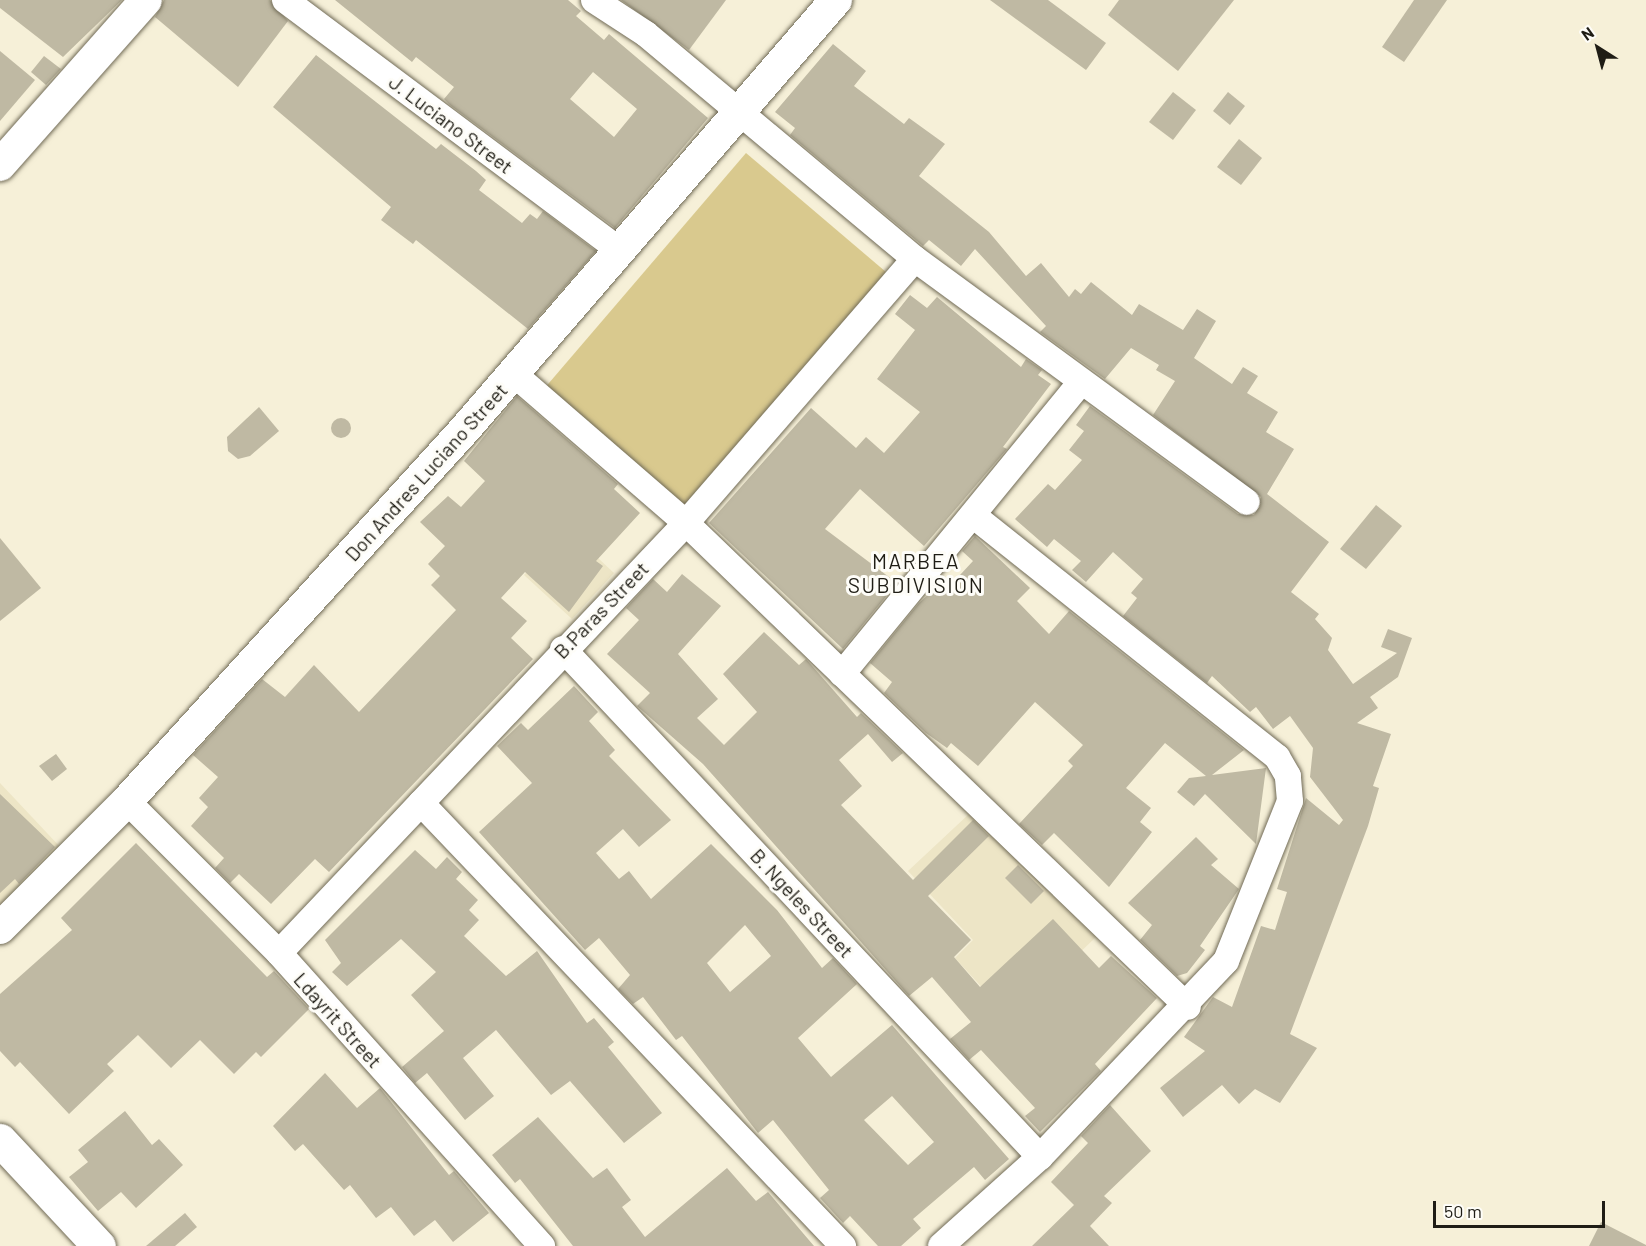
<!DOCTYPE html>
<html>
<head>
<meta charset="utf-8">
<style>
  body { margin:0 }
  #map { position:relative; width:1646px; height:1246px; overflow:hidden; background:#f6f0d8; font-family:Barlow,sans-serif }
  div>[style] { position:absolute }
  .built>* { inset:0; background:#ede5c6 }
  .green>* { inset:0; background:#d9c98e }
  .building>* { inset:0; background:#bfb9a3 }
  .round { border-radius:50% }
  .roads { filter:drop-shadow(0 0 2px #706a56) drop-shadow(0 0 2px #706a56) }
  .minor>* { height:26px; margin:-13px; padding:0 13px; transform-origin:13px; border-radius:13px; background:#fff }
  .tertiary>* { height:32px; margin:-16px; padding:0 16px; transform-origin:16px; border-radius:16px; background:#fff }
  .primary>* { height:33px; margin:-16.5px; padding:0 16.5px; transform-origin:16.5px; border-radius:16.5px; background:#fff }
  span { translate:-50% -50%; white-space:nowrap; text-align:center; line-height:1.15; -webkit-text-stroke:6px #fefdf8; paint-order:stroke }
  .street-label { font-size:20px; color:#1f1d15 }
  .neighbourhood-label { font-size:21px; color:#1f1d15; letter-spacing:1.5px }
  .north { position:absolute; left:1568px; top:18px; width:60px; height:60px; -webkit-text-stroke:4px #fefdf8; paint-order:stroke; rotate:324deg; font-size:16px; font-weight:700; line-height:24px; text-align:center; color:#1f1d15 }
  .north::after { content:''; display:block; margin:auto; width:21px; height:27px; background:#1f1d15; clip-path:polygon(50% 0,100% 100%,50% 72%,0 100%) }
  .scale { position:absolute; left:1433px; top:1201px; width:172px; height:27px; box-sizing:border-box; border:3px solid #1f1d15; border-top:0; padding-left:8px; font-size:18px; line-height:21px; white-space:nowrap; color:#1f1d15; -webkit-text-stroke:4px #fefdf8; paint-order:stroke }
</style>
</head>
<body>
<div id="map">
  <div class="built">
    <i style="clip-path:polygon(567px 529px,614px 573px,572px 619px,524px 575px)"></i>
    <i style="clip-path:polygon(0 783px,63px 850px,0 909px)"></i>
    <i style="clip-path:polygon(970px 813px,1097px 936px,1011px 1019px,955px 958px,973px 940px,908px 871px)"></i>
  </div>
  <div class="green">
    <i style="clip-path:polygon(746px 153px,886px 272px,684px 510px,543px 390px)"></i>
  </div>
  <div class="building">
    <i style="clip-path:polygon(0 0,122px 0,63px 57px,0 8px)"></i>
    <i style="clip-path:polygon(164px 0,270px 0,288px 21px,238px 87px,155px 17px)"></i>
    <i style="clip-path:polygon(evenodd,335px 0,568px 0,581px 11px,576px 16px,604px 40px,609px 34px,708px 118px,615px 228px,450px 105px,444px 99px,454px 87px,416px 57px,412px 62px,335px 0,593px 72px,637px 109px,614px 137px,570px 99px,593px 72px)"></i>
    <i style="clip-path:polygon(621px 0,726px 0,689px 50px)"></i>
    <i style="clip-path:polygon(990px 0,1048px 0,1106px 43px,1086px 70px)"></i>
    <i style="clip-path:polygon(1119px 0,1234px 0,1178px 71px,1108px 15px)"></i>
    <i style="clip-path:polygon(1414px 0,1447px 0,1404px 62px,1382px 47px)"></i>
    <i style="clip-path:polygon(833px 44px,866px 71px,854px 86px,904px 124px,909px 118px,945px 144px,919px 176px,989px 232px,1026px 276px,1041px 263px,1069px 297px,1075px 289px,1081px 294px,1091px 282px,1132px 315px,1139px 304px,1183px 330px,1197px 309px,1216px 321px,1194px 358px,1232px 384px,1243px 367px,1258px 376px,1247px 393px,1278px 412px,1266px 432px,1294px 449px,1267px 494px,1329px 542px,1291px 592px,1319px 614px,1315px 619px,1332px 638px,1328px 650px,1353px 684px,1397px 653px,1381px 647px,1388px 629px,1412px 638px,1398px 677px,1370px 697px,1378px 708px,1357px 723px,1391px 734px,1373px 786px,1379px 788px,1368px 826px,1290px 1034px,1317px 1048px,1280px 1103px,1255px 1089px,1239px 1104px,1222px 1085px,1183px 1117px,1160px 1088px,1205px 1051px,1184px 1037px,1213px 997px,1232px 1007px,1261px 926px,1275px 930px,1287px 892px,1277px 889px,1306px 798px,1339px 825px,1343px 820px,1310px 777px,1313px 748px,1290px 716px,1273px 729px,1256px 707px,1250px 712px,1212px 676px,1207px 683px,1123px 616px,1137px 598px,1131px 593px,1143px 579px,1113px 552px,1086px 582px,1072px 570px,1081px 561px,1054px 539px,1047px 547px,1015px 519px,1048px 484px,1055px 490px,1082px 460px,1069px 450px,1084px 431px,1076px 425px,1090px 406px,1238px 514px,1254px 515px,1261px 497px,1153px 415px,1175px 381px,1156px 370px,1159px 365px,1131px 348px,1105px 379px,1040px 332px,1046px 326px,975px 249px,961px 266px,929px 240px,923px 246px,790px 135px,795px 128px,775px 112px)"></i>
    <i style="clip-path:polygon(0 51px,35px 80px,0 121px)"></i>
    <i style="clip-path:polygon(316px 55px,436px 149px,441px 144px,476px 171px,486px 180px,479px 190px,522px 223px,530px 214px,537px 219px,543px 211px,596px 251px,528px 329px,416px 240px,413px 244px,381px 220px,391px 207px,273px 107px)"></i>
    <i style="clip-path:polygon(44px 56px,61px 69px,46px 85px,31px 72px)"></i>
    <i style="clip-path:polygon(1173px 92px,1196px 110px,1173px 140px,1149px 122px)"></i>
    <i style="clip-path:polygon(1228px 92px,1245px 106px,1230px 125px,1213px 111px)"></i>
    <i style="clip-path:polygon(1239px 139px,1262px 158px,1241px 185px,1217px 167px)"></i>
    <i style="clip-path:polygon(910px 295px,927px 308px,937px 297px,1021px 367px,1026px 359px,1042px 370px,1038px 375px,1051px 384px,1003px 447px,1007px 449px,924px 546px,860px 489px,825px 529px,897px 583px,843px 649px,709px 523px,811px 408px,856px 448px,866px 437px,884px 453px,920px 412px,877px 379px,915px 330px,895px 314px)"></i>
    <i style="clip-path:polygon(517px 396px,618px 484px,614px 489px,640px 513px,596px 561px,603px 566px,569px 612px,525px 572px,501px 598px,527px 621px,511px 638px,533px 659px,329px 872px,315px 859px,271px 904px,239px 874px,230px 883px,215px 868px,224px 858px,191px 826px,208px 807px,199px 798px,218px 777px,193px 755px,262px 679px,285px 697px,314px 665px,359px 712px,456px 610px,431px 585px,440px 576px,428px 564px,445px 546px,420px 522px,448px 496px,461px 507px,485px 481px,464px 461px)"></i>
    <i style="clip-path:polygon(259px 407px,279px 431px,250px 456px,238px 459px,228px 451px,227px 437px)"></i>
    <i class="round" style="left:331px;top:418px;width:20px;height:20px"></i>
    <i style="clip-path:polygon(1376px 505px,1402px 526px,1366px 569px,1340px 549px)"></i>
    <i style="clip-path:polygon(975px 536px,1030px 588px,1017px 601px,1049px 634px,1069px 611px,1244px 750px,1212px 775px,1266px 768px,1256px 844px,1205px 794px,1194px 806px,1177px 792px,1189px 778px,1206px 776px,1165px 743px,1126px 788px,1151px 808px,1140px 822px,1152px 832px,1109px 887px,1054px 833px,1042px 845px,1019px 824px,1073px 766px,1068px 761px,1083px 745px,1035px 702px,978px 766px,951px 743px,947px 748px,926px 733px,884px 693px,892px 682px,870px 663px,919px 603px,941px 583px,947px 589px,973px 561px,962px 551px)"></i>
    <i style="clip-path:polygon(0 538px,41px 588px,0 621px)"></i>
    <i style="clip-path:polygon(682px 574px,721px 606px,678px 654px,718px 699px,697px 718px,724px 745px,757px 712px,723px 674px,764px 632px,799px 665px,806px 659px,857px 717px,861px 713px,903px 753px,892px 762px,868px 734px,839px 760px,862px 786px,841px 805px,913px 880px,973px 820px,989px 836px,928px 896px,971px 940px,954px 957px,980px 987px,1053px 919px,1099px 968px,1111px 956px,1157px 998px,1095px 1064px,1101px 1071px,1040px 1132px,1025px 1116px,1035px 1108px,981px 1050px,969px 1060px,950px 1039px,971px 1022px,932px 977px,909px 996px,703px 764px,637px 706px,650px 693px,607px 654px,639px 620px,626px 608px,653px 579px,667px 592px)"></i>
    <i style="clip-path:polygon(evenodd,574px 686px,598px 712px,589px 721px,615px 750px,609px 756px,671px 820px,639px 847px,623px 829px,596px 853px,619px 879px,629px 871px,651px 899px,711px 844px,777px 910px,822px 968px,833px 958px,857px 984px,798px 1038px,831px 1077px,892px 1025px,1009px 1159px,985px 1180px,974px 1167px,913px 1219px,921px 1228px,901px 1246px,878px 1246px,850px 1216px,843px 1223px,820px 1198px,829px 1190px,773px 1120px,758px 1133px,682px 1036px,676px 1040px,643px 997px,633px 1004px,618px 989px,630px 975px,599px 938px,585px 950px,479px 832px,532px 783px,497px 746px,521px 723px,528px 730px,574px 686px,745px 925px,771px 956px,730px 992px,707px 963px,745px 925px,574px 686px,892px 1096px,934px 1142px,908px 1165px,864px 1120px,892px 1096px)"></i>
    <i style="clip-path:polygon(56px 754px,67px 769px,52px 781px,39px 766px)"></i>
    <i style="clip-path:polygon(0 794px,55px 847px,19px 884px,15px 879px,0 893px)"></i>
    <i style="clip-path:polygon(1196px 837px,1218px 859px,1211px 865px,1239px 889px,1200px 946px,1205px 950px,1187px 973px,1177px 976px,1140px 940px,1152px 925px,1128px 903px)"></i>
    <i style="clip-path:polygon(136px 843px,267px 977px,274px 971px,309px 1009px,261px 1057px,256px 1052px,234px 1074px,200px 1040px,171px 1068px,138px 1035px,107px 1064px,114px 1071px,69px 1114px,20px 1062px,15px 1067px,0 1051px,0 994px,72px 930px,61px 918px)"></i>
    <i style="clip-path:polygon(415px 850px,436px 869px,447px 857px,462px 872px,456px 879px,478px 900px,469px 910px,479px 920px,464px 936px,506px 976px,537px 951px,587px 1023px,594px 1018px,614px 1042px,608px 1047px,662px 1113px,624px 1143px,570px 1081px,551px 1095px,496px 1030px,463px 1058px,494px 1096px,465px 1120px,427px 1073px,415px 1083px,402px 1067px,444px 1031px,411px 995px,436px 972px,401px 939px,347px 986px,332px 972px,341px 963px,325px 940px)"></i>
    <i style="clip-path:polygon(1018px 865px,1044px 891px,1031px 904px,1005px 878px)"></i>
    <i style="clip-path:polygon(325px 1073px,357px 1108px,380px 1088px,449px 1175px,454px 1171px,489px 1213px,453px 1242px,435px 1220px,414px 1236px,391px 1207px,376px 1218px,350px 1185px,344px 1190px,303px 1144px,295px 1151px,273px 1126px)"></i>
    <i style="clip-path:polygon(1110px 1105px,1151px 1151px,1104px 1196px,1112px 1203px,1090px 1226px,1109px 1246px,1032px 1246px,1074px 1205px,1051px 1182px,1088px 1143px,1081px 1136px)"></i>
    <i style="clip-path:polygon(125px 1111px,152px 1145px,159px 1139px,183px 1165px,136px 1208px,121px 1192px,98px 1211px,69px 1177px,88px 1162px,78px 1150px)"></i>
    <i style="clip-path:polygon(538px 1117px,593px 1178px,607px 1168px,631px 1200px,622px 1207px,645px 1237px,727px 1168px,756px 1201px,768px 1192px,814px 1246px,573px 1246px,520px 1179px,515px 1183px,492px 1155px)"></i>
    <i style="clip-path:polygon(185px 1213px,197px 1227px,175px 1246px,146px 1246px)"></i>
    <i style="clip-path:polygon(1601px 1222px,1646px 1245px,1646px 1246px,1589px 1246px)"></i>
  </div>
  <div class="roads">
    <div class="minor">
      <i style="left:285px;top:0;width:414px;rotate:36.8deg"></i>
      <i style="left:594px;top:0;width:62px;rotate:33.2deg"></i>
      <i style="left:646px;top:34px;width:351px;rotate:39.9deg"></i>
      <i style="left:915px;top:259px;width:411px;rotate:36.2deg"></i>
      <i style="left:514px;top:374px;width:228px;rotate:40.9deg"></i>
      <i style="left:686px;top:523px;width:697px;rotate:43.95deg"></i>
      <i style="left:563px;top:649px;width:697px;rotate:46.8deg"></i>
      <i style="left:842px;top:674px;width:377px;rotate:-50.7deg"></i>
      <i style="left:127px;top:801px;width:215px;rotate:45deg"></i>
      <i style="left:279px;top:953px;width:394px;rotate:48.1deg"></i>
      <i style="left:421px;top:803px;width:612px;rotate:46.39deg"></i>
      <i style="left:279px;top:953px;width:592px;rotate:-46.57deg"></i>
      <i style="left:686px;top:523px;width:349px;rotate:-49.1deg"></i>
      <i style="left:941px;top:1246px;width:133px;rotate:-42deg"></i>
      <i style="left:1040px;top:1157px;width:270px;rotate:-46.5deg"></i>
      <i style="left:1226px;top:961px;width:172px;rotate:-68.2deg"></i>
      <i style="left:1290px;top:801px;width:25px;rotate:-95deg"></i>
      <i style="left:1288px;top:776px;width:22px;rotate:-120deg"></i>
      <i style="left:1277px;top:757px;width:386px;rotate:-141.5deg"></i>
    </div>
    <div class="tertiary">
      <i style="left:0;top:165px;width:220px;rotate:-48.5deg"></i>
      <i style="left:0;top:928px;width:180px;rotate:-45deg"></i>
      <i style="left:127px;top:801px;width:504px;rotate:-47.73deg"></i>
      <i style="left:466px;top:428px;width:566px;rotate:-49.16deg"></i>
    </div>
    <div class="primary">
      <i style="left:0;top:1140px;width:145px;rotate:47deg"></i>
    </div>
  </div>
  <div class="street-label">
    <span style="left:451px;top:124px;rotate:37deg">J. Luciano Street</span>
    <span style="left:426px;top:472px;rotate:-48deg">Don Andres Luciano Street</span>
    <span style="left:601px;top:610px;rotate:-46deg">B.Paras Street</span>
    <span style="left:802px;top:903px;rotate:47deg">B. Ngeles Street</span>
    <span style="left:338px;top:1020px;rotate:48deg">Ldayrit Street</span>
  </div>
  <div class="neighbourhood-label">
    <span style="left:916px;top:573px">MARBEA<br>SUBDIVISION</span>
  </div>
  <div class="north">N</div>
  <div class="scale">50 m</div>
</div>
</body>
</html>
